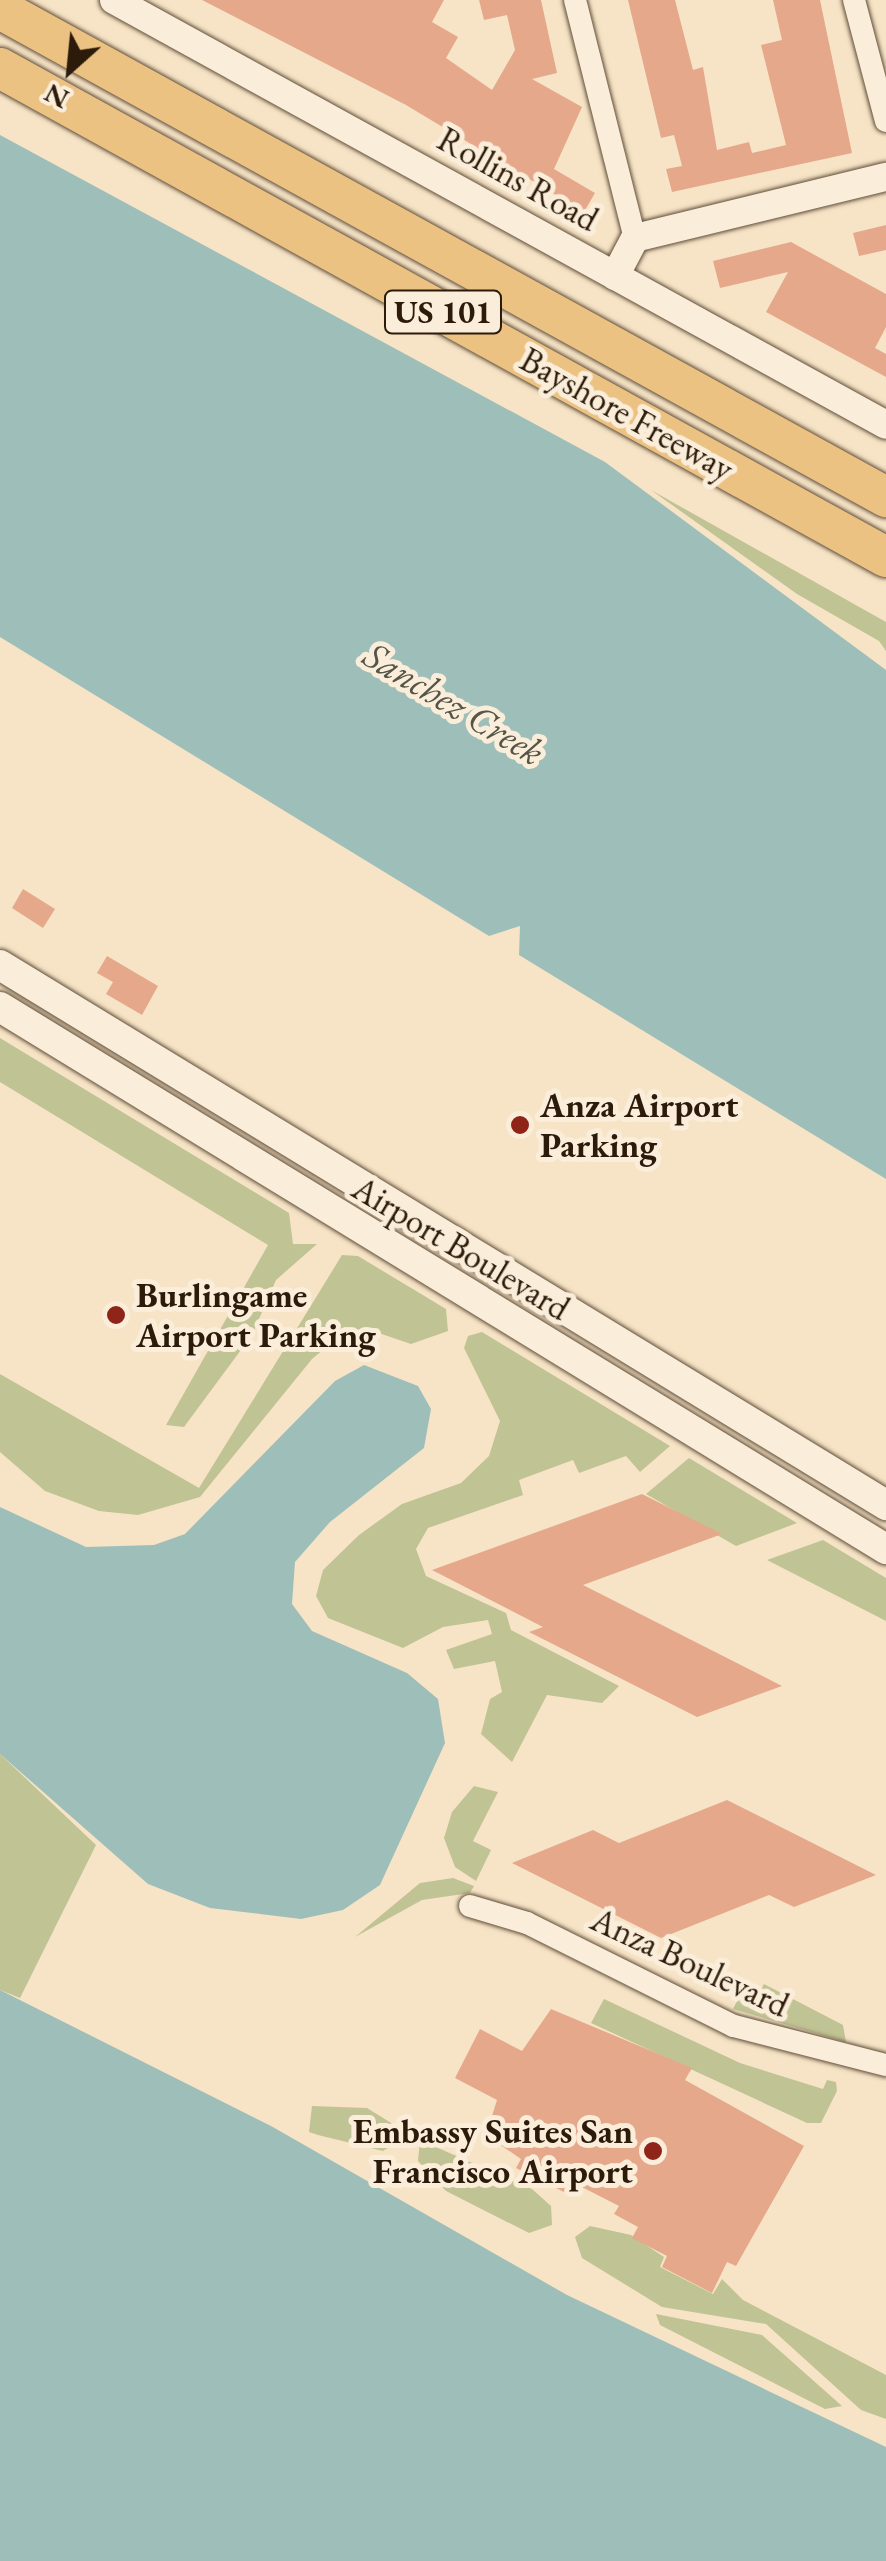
<!DOCTYPE html>
<html>
<head>
<meta charset="utf-8">
<style>
  body { margin:0 }
  #map { position:relative; width:886px; height:2561px; overflow:hidden; background:#f7e4c6; font-family:"EB Garamond",serif }
  div>[style] { position:absolute }
  .green>* { inset:0; background:#c0c393 }
  .water>* { inset:0; background:#9ebeb9 }
  .building>* { inset:0; background:#e5a88b }
  .roads { filter:drop-shadow(0 0 2px #5f4d39) drop-shadow(0 0 2px #5f4d39) }
  .minor>* { height:22px; margin:-11px; padding:0 11px; transform-origin:11px; border-radius:11px; background:#faedda }
  .tertiary>* { height:28px; margin:-14px; padding:0 14px; transform-origin:14px; border-radius:14px; background:#faedda }
  .secondary>* { height:30px; margin:-15px; padding:0 15px; transform-origin:15px; border-radius:15px; background:#faedda }
  .motorway>* { height:40px; margin:-20px; padding:0 20px; transform-origin:20px; border-radius:20px; background:#ecc283 }
  .dots>* { width:28px; height:28px; translate:-50% -50%; box-sizing:border-box; border:5px solid #faedda; border-radius:50% }
  span { translate:-50% -50%; white-space:nowrap; text-align:center; line-height:1.15; -webkit-text-stroke:10px #faedda; paint-order:stroke }
  .shield-label span { padding:2px 8px; background:#faedda; border:2px solid; border-radius:8px; -webkit-text-stroke-width:0 }
  .shield-label { font-size:32px; color:#2c1b0a; font-weight:700 }
  .street-label { font-size:35px; color:#2c1b0a }
  .poi-label { font-size:35px; color:#2c1b0a; font-weight:700 }
  .left { translate:0 -50%; text-align:left }
  .right { translate:-100% -50%; text-align:right }
  .water-label { font-size:38px; color:#545447; font-style:italic }
  .north { position:absolute; left:20px; top:20px; width:100px; height:100px; -webkit-text-stroke:8px #faedda; paint-order:stroke; rotate:207deg; font-size:28px; font-weight:700; line-height:40px; text-align:center; color:#2c1b0a }
  .north::after { content:''; display:block; margin:auto; width:35px; height:45px; background:#2c1b0a; clip-path:polygon(50% 0,100% 100%,50% 72%,0 100%) }
</style>
</head>
<body>
<div id="map">
  <div class="green">
    <i style="clip-path:polygon(651px 490px,886px 622px,886px 651px,879px 641px,797px 594px)"></i>
    <i style="clip-path:polygon(0 1038px,289px 1213px,293px 1244px,317px 1244px,276px 1280px,252px 1335px,184px 1427px,166px 1425px,268px 1245px,0 1082px)"></i>
    <i style="clip-path:polygon(342px 1255px,358px 1256px,446px 1309px,448px 1331px,411px 1344px,367px 1329px,341px 1335px,312px 1359px,200px 1497px,138px 1515px,99px 1511px,45px 1491px,0 1452px,0 1374px,199px 1488px)"></i>
    <i style="clip-path:polygon(482px 1332px,670px 1446px,640px 1472px,626px 1456px,579px 1473px,573px 1460px,519px 1480px,523px 1495px,428px 1528px,416px 1549px,426px 1576px,506px 1613px,511px 1630px,619px 1686px,602px 1703px,547px 1695px,512px 1762px,481px 1734px,490px 1699px,502px 1692px,495px 1661px,454px 1669px,446px 1650px,492px 1634px,488px 1620px,443px 1627px,403px 1648px,328px 1618px,316px 1596px,323px 1570px,359px 1535px,402px 1504px,461px 1483px,489px 1456px,500px 1421px,464px 1348px,468px 1336px)"></i>
    <i style="clip-path:polygon(689px 1458px,797px 1523px,736px 1546px,646px 1494px)"></i>
    <i style="clip-path:polygon(823px 1540px,886px 1578px,886px 1621px,767px 1560px)"></i>
    <i style="clip-path:polygon(0 1754px,96px 1845px,20px 1998px,0 1990px)"></i>
    <i style="clip-path:polygon(474px 1786px,498px 1792px,473px 1841px,491px 1850px,476px 1881px,455px 1867px,444px 1838px,452px 1812px)"></i>
    <i style="clip-path:polygon(453px 1878px,474px 1886px,470px 1893px,422px 1900px,355px 1937px,420px 1883px)"></i>
    <i style="clip-path:polygon(764px 1984px,843px 2025px,846px 2042px,733px 2009px,741px 1993px,756px 2000px)"></i>
    <i style="clip-path:polygon(604px 1999px,740px 2063px,823px 2089px,827px 2080px,836px 2082px,837px 2091px,821px 2123px,807px 2123px,591px 2023px)"></i>
    <i style="clip-path:polygon(312px 2106px,367px 2108px,409px 2134px,383px 2151px,318px 2135px,309px 2132px)"></i>
    <i style="clip-path:polygon(420px 2140px,532px 2189px,551px 2206px,552px 2225px,529px 2233px,446px 2191px,418px 2161px)"></i>
    <i style="clip-path:polygon(590px 2226px,631px 2235px,664px 2257px,660px 2267px,713px 2294px,722px 2279px,743px 2300px,886px 2375px,886px 2419px,861px 2410px,766px 2324px,662px 2307px,582px 2258px,575px 2237px)"></i>
    <i style="clip-path:polygon(656px 2314px,762px 2335px,842px 2406px,825px 2409px,660px 2325px)"></i>
  </div>
  <div class="water">
    <i style="clip-path:polygon(0 135px,605px 462px,886px 670px,886px 1179px,519px 955px,520px 926px,489px 936px,0 637px)"></i>
    <i style="clip-path:polygon(364px 1365px,418px 1386px,431px 1409px,424px 1448px,330px 1522px,295px 1562px,292px 1604px,312px 1631px,407px 1673px,438px 1699px,445px 1743px,380px 1885px,343px 1910px,301px 1919px,210px 1908px,148px 1884px,0 1754px,0 1507px,86px 1547px,154px 1545px,185px 1534px,335px 1381px)"></i>
    <i style="clip-path:polygon(0 1990px,271px 2126px,567px 2295px,886px 2447px,886px 2561px,0 2561px)"></i>
  </div>
  <div class="building">
    <i style="clip-path:polygon(202px 0,444px 0,432px 22px,458px 37px,446px 58px,492px 90px,515px 50px,507px 15px,484px 20px,479px 0,541px 0,557px 73px,532px 79px,582px 107px,554px 169px,595px 193px,584px 212px,406px 105px)"></i>
    <i style="clip-path:polygon(628px 0,675px 0,693px 70px,703px 67px,717px 150px,749px 142px,752px 153px,786px 145px,761px 45px,782px 40px,773px 0,820px 0,852px 153px,672px 192px,666px 169px,682px 166px,674px 135px,661px 138px)"></i>
    <i style="clip-path:polygon(886px 225px,886px 250px,859px 256px,853px 233px)"></i>
    <i style="clip-path:polygon(791px 242px,886px 294px,886px 327px,875px 348px,886px 354px,886px 377px,766px 312px,788px 272px,720px 288px,713px 261px)"></i>
    <i style="clip-path:polygon(23px 889px,55px 909px,43px 928px,12px 908px)"></i>
    <i style="clip-path:polygon(107px 956px,158px 986px,142px 1015px,106px 994px,113px 982px,97px 973px)"></i>
    <i style="clip-path:polygon(642px 1494px,722px 1534px,583px 1585px,782px 1686px,697px 1717px,529px 1632px,543px 1627px,432px 1570px)"></i>
    <i style="clip-path:polygon(727px 1800px,876px 1875px,794px 1907px,769px 1895px,661px 1938px,512px 1863px,593px 1830px,619px 1843px)"></i>
    <i style="clip-path:polygon(551px 2009px,692px 2068px,685px 2080px,804px 2146px,736px 2266px,727px 2262px,712px 2293px,662px 2267px,667px 2256px,632px 2238px,638px 2227px,614px 2214px,619px 2206px,576px 2184px,570px 2195px,516px 2168px,521px 2159px,486px 2135px,497px 2100px,455px 2078px,480px 2029px,522px 2051px)"></i>
  </div>
  <div class="roads">
    <div class="minor">
      <i style="left:575px;top:0;width:245px;rotate:75.9deg"></i>
      <i style="left:854px;top:0;width:125px;rotate:75.2deg"></i>
      <i style="left:470px;top:1906px;width:59px;rotate:16.6deg"></i>
      <i style="left:527px;top:1923px;width:231px;rotate:26.5deg"></i>
      <i style="left:734px;top:2026px;width:157px;rotate:14.4deg"></i>
    </div>
    <div class="tertiary">
      <i style="left:114px;top:0;width:881px;rotate:28.83deg"></i>
      <i style="left:615px;top:276px;width:43px;rotate:-62.2deg"></i>
      <i style="left:635px;top:238px;width:258px;rotate:-13.7deg"></i>
    </div>
    <div class="secondary">
      <i style="left:0;top:965px;width:1038px;rotate:31.36deg"></i>
      <i style="left:0;top:1007px;width:1039px;rotate:31.46deg"></i>
    </div>
    <div class="motorway">
      <i style="left:0;top:9px;width:1012px;rotate:28.85deg"></i>
      <i style="left:0;top:68px;width:1012px;rotate:28.9deg"></i>
    </div>
  </div>
  <div class="dots">
    <i style="left:520px;top:1125px;background:#8f2418"></i>
    <i style="left:116px;top:1315px;background:#8f2418"></i>
    <i style="left:653px;top:2151px;background:#8f2418"></i>
  </div>
  <div class="shield-label">
    <span style="left:443px;top:312px">US 101</span>
  </div>
  <div class="street-label">
    <span style="left:518px;top:179px;rotate:29deg">Rollins Road</span>
    <span style="left:627px;top:414px;rotate:29deg">Bayshore Freeway</span>
    <span style="left:461px;top:1248px;rotate:31deg">Airport Boulevard</span>
    <span style="left:690px;top:1962px;rotate:25deg">Anza Boulevard</span>
  </div>
  <div class="poi-label">
    <span class="left" style="left:540px;top:1125px">Anza Airport<br>Parking</span>
    <span class="left" style="left:136px;top:1315px">Burlingame<br>Airport Parking</span>
    <span class="right" style="left:633px;top:2151px">Embassy Suites San<br>Francisco Airport</span>
  </div>
  <div class="water-label">
    <span style="left:454px;top:703px;rotate:31deg">Sanchez Creek</span>
  </div>
  <div class="north">N</div>
</div>
</body>
</html>
